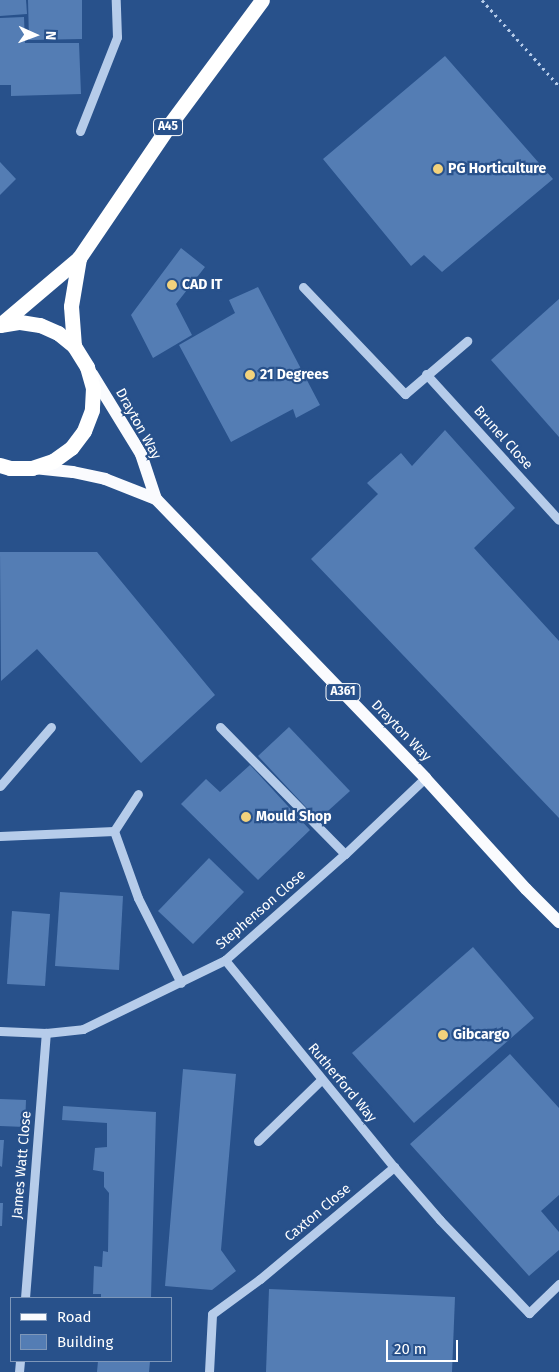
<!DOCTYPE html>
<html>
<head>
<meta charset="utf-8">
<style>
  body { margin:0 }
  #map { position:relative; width:559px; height:1372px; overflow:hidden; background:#28518b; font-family:"Fira Sans",sans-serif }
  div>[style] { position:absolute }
  .building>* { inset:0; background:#547db4 }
  .path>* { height:3px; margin-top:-1.5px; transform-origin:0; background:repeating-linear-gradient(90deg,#b6ccea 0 2.5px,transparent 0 6.5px) }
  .minor>* { height:9px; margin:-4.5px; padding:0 4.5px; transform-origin:4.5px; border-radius:4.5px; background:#b6ccea }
  .major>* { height:12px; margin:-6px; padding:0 6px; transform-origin:6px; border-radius:6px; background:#fafbfe }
  .highway>* { height:15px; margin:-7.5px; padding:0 7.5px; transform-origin:7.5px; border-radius:7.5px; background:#fff }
  .dots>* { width:14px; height:14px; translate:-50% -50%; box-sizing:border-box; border:2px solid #28518b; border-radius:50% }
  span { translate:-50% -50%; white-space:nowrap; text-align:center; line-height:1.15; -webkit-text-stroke:4.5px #28518b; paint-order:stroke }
  .shield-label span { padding:1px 4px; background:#28518b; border:1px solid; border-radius:4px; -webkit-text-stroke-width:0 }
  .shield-label { font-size:12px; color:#fff; font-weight:700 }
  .poi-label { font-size:14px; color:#fff; font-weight:700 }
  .left { translate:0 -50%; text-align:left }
  .street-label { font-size:14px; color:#fff }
  .legend { position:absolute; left:10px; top:1297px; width:162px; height:65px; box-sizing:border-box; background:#28518b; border:1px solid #7e97b9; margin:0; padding:6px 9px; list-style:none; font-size:15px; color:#fff }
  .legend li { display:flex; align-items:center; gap:10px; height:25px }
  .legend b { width:25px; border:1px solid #7e97b9 }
  .north { position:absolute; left:10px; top:10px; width:50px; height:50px; -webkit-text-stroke:4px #28518b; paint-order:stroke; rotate:92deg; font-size:14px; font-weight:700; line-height:20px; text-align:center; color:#fff }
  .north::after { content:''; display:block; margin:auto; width:18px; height:22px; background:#fff; clip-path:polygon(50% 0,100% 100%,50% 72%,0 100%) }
  .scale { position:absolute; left:386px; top:1340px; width:72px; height:22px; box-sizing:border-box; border:2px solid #fff; border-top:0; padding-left:6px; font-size:15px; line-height:18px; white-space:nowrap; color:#fff; -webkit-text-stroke:4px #28518b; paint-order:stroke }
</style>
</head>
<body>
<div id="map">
  <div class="building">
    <i style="clip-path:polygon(0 0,26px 0,27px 14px,0 16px)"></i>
    <i style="clip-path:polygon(28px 0,82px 0,82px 39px,29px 40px)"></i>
    <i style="clip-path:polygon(24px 17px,25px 43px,79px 43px,81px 94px,11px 96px,11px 85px,0 85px,0 18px)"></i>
    <i style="clip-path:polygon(445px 56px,553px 179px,442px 272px,424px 255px,411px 266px,323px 159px)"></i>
    <i style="clip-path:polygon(0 162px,16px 179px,0 195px)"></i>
    <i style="clip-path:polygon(181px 248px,205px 267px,176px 304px,192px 335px,153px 358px,131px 315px)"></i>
    <i style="clip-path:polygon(258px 287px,320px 405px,296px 418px,293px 409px,231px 442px,179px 345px,235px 313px,229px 300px)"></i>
    <i style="clip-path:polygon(559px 299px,559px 437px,491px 360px)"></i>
    <i style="clip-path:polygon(445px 430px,515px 508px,474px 548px,559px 641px,559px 818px,311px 559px,378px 494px,367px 483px,401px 453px,412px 466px)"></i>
    <i style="clip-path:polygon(0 552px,97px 552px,215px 695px,141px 763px,37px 649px,1px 681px)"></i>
    <i style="clip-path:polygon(289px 727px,350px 791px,318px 820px,258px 756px)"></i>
    <i style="clip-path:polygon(250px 765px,310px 830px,258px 880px,181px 804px,206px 779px,220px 792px)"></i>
    <i style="clip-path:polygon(209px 858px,244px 892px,193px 944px,158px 911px)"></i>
    <i style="clip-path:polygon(60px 892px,123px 896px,119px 970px,55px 966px)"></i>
    <i style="clip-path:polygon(12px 911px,50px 914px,45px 986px,7px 984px)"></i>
    <i style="clip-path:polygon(473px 947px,534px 1018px,414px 1123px,352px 1053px)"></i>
    <i style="clip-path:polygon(510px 1054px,559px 1108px,559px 1195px,541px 1211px,559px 1232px,559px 1250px,529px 1276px,410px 1144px)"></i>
    <i style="clip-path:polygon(183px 1069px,236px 1074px,221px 1250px,236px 1271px,212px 1290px,165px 1286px)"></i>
    <i style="clip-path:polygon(0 1099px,26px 1100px,25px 1127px,0 1126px)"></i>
    <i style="clip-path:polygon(63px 1106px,156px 1112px,151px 1298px,101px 1298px,101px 1294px,93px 1294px,94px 1266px,102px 1267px,103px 1251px,108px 1252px,109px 1193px,104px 1187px,104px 1172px,93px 1170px,95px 1148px,107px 1147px,107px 1123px,62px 1120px)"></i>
    <i style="clip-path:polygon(0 1140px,4px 1140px,2px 1167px,0 1166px)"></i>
    <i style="clip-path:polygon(0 1203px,3px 1203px,2px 1226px,0 1226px)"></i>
    <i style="clip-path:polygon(269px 1289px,455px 1297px,452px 1372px,266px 1372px)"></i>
    <i style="clip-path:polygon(98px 1361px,150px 1361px,149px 1372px,97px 1372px)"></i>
  </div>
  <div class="path">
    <i style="left:482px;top:0;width:115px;rotate:48.2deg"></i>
  </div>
  <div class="minor">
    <i style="left:80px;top:131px;width:101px;rotate:-68.5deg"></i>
    <i style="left:117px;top:37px;width:37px;rotate:-92deg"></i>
    <i style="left:303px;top:287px;width:148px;rotate:46.4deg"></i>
    <i style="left:405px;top:394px;width:82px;rotate:-40.5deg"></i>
    <i style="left:426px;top:374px;width:197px;rotate:47.7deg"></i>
    <i style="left:220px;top:727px;width:178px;rotate:45.5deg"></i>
    <i style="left:0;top:786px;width:78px;rotate:-49.2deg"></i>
    <i style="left:114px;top:831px;width:71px;rotate:70.3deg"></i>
    <i style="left:138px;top:898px;width:95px;rotate:63.2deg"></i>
    <i style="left:0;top:836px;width:114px;rotate:-2.5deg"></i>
    <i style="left:114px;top:831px;width:44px;rotate:-57deg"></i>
    <i style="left:225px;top:960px;width:267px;rotate:50.8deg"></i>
    <i style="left:394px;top:1167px;width:70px;rotate:49deg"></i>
    <i style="left:440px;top:1220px;width:129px;rotate:46.3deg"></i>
    <i style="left:529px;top:1313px;width:42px;rotate:-44deg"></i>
    <i style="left:0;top:1031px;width:46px;rotate:2.5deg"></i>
    <i style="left:46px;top:1033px;width:37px;rotate:-6deg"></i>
    <i style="left:83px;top:1029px;width:158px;rotate:-25.9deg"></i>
    <i style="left:225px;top:960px;width:160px;rotate:-41.5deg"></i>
    <i style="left:345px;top:854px;width:110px;rotate:-43.5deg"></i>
    <i style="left:258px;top:1141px;width:88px;rotate:-44.1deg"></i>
    <i style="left:25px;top:1298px;width:266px;rotate:-85.5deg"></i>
    <i style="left:19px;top:1372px;width:11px;rotate:-85deg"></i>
    <i style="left:209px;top:1372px;width:58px;rotate:-87deg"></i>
    <i style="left:212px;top:1314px;width:59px;rotate:-36.1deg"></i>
    <i style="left:260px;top:1279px;width:175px;rotate:-39.9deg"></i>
  </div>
  <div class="major">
    <i style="left:92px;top:374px;width:94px;rotate:58.5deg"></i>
    <i style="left:141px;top:454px;width:47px;rotate:71.6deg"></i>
    <i style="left:156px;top:499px;width:388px;rotate:46deg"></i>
    <i style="left:425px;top:778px;width:150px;rotate:47.7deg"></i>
    <i style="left:526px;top:889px;width:47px;rotate:45deg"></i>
    <i style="left:34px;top:468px;width:39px;rotate:6deg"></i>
    <i style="left:73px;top:472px;width:33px;rotate:12deg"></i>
    <i style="left:105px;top:479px;width:55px;rotate:21.4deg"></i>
  </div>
  <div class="highway">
    <i style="left:0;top:325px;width:104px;rotate:-40.3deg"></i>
    <i style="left:79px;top:258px;width:162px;rotate:-55.8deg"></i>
    <i style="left:170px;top:124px;width:154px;rotate:-53.4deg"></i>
    <i style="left:0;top:325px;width:20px;rotate:-9deg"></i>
    <i style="left:20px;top:322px;width:20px;rotate:9deg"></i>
    <i style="left:40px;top:325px;width:20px;rotate:24deg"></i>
    <i style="left:58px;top:333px;width:21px;rotate:39deg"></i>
    <i style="left:74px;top:346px;width:25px;rotate:58deg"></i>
    <i style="left:87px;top:367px;width:22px;rotate:74deg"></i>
    <i style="left:93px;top:388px;width:22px;rotate:93deg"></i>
    <i style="left:92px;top:410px;width:22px;rotate:111deg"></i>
    <i style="left:84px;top:431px;width:21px;rotate:127deg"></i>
    <i style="left:71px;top:448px;width:22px;rotate:144deg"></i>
    <i style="left:53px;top:461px;width:22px;rotate:162deg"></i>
    <i style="left:32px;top:468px;width:22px;rotate:180deg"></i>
    <i style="left:10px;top:468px;width:10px;rotate:-163deg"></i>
    <i style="left:74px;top:346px;width:40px;rotate:-94.3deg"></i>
    <i style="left:71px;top:306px;width:49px;rotate:-80.5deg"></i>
  </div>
  <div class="dots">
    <i style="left:438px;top:169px;background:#f2d27c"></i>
    <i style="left:172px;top:285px;background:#f2d27c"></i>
    <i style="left:250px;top:375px;background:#f2d27c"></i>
    <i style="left:246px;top:817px;background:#f2d27c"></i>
    <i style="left:443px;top:1035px;background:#f2d27c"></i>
  </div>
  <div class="shield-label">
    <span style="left:168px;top:127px">A45</span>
    <span style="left:343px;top:692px">A361</span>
  </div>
  <div class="poi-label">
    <span class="left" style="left:448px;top:169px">PG Horticulture</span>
    <span class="left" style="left:182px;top:285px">CAD IT</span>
    <span class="left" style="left:260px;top:375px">21 Degrees</span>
    <span class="left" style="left:256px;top:817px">Mould Shop</span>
    <span class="left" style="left:453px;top:1035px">Gibcargo</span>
  </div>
  <div class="street-label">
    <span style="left:138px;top:424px;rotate:61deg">Drayton Way</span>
    <span style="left:503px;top:438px;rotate:48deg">Brunel Close</span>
    <span style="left:401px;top:731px;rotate:46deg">Drayton Way</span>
    <span style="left:261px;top:910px;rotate:-41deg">Stephenson Close</span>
    <span style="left:342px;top:1083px;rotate:50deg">Rutherford Way</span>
    <span style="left:22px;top:1165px;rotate:-85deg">James Watt Close</span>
    <span style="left:318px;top:1213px;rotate:-40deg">Caxton Close</span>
  </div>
  <ul class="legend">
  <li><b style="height:6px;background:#fafbfe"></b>Road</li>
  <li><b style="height:14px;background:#547db4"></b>Building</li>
  </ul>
  <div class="north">N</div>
  <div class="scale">20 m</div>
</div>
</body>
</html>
